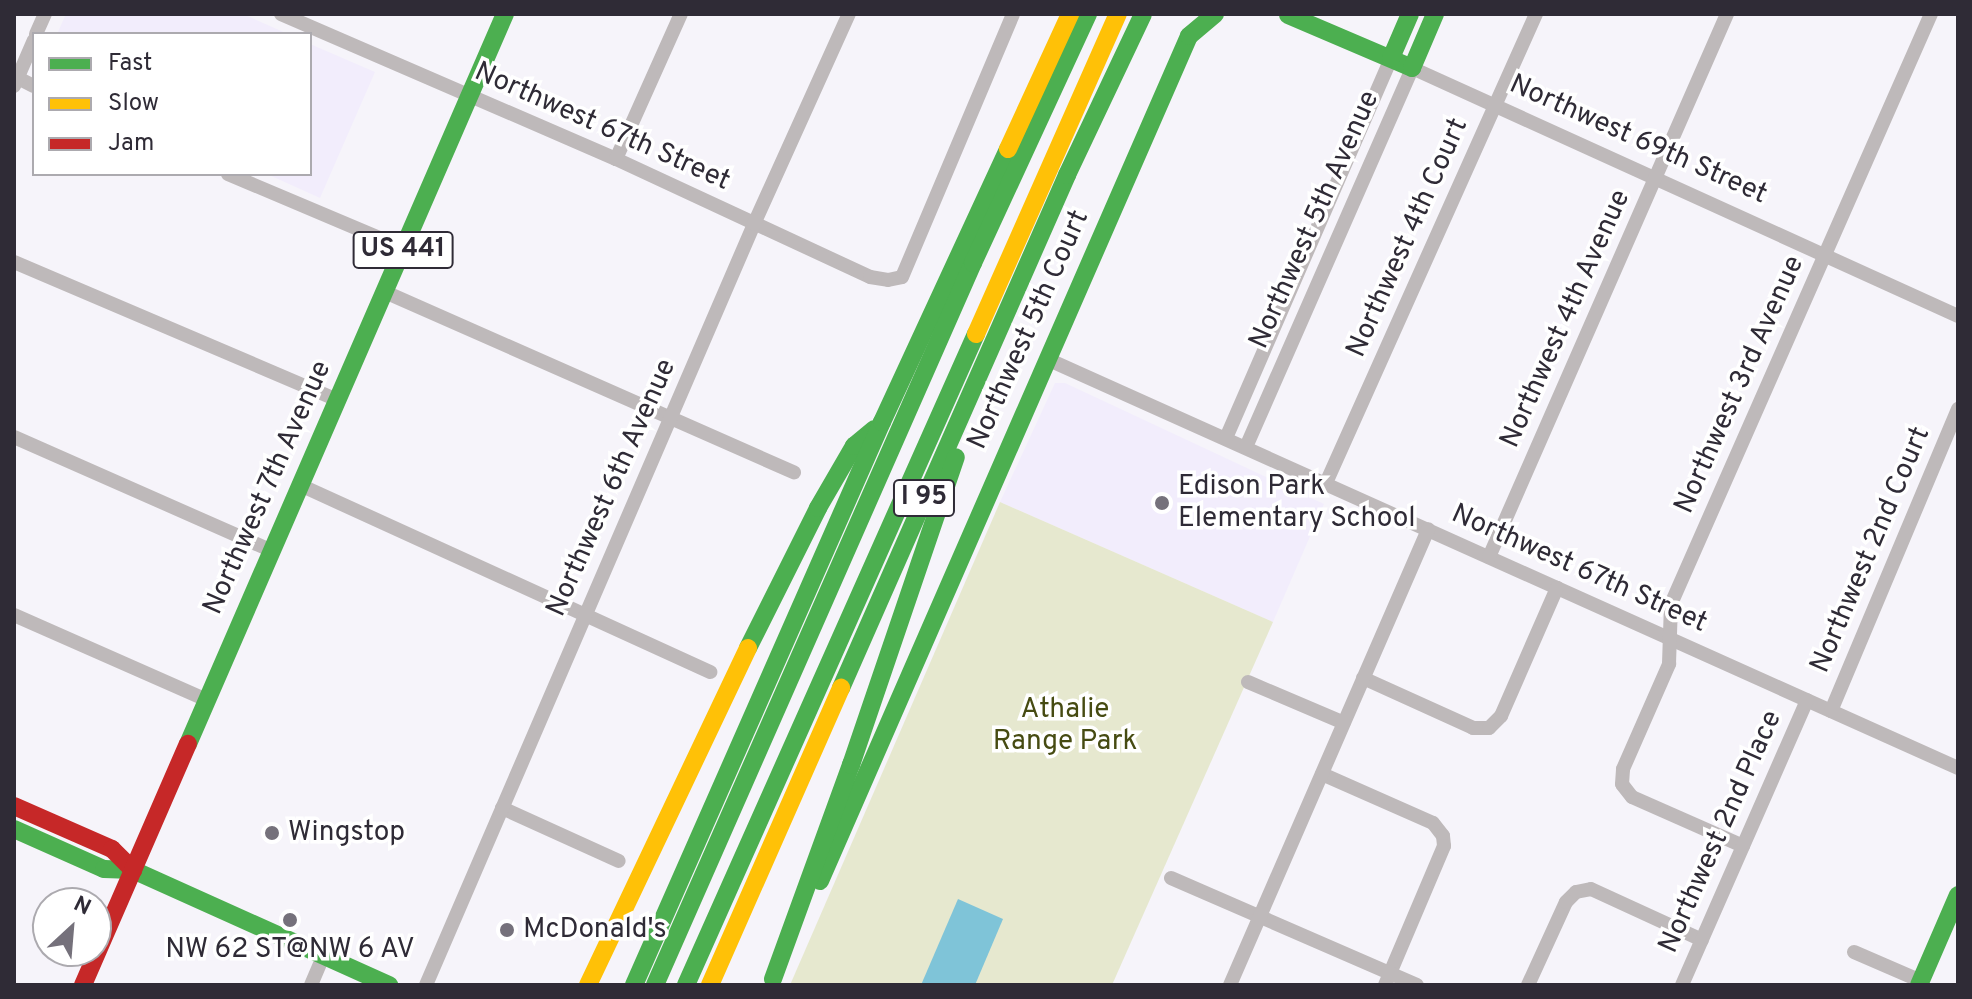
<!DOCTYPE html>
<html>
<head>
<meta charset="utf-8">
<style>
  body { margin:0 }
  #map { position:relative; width:1972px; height:999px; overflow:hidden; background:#f6f4fa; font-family:Overpass,sans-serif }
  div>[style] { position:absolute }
  .built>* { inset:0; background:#f2edfc }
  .green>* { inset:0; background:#e6e8cf }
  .water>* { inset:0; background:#7fc4d8 }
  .street>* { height:14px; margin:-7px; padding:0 7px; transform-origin:7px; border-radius:7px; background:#beb9ba }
  .fast>* { height:18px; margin:-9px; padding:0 9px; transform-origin:9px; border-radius:9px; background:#4caf50 }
  .slow>* { height:18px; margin:-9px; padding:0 9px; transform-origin:9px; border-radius:9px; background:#ffc107 }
  .jam>* { height:18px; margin:-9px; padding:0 9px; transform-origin:9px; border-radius:9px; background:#c62828 }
  .dots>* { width:22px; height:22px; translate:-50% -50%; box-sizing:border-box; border:4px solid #fff; border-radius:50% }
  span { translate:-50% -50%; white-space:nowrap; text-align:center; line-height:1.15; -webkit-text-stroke:7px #fff; paint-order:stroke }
  .shield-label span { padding:2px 6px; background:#fff; border:2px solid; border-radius:6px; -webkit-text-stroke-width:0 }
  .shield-label { font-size:26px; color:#2f2b36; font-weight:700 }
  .street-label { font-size:28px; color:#2f2b36 }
  .poi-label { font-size:28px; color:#2f2b36 }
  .left { translate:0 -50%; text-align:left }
  .park-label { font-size:28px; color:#464b12 }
  .frame { position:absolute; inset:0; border:16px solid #2f2b36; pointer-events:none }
  .legend { position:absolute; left:32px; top:32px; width:280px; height:144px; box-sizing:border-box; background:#fff; border:2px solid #acaaaf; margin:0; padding:10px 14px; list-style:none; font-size:24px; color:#2f2b36 }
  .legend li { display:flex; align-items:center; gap:16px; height:40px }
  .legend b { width:40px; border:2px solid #acaaaf }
  .north { position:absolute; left:32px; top:887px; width:80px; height:80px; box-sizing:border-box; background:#fff; border:2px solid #acaaaf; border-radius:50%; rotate:26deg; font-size:22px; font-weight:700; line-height:32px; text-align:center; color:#2f2b36 }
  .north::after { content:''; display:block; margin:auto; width:28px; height:36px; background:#75717b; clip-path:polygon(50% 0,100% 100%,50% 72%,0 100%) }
</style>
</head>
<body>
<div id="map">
  <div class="built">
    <i style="clip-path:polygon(66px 14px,243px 14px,288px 34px,57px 34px)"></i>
    <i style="clip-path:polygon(310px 44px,375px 72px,320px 198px,267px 174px,310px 174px)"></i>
    <i style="clip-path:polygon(1055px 383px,1065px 383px,1324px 504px,1273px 622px,1000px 502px)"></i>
  </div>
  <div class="green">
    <i style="clip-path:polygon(1000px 502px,1273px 622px,1112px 985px,790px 985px)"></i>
  </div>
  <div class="water">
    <i style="clip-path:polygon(958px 899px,1003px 919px,975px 985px,921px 985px)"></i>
  </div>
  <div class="street">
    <i style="left:281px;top:14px;width:365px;rotate:23.4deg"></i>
    <i style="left:616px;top:159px;width:280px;rotate:24.9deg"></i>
    <i style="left:870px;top:277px;width:18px;rotate:9deg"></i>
    <i style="left:888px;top:280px;width:14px;rotate:-12deg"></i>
    <i style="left:902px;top:277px;width:285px;rotate:-67.1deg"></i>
    <i style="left:36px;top:34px;width:22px;rotate:-66deg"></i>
    <i style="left:14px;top:76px;width:22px;rotate:27deg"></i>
    <i style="left:14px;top:86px;width:50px;rotate:-66.5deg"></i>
    <i style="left:616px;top:159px;width:159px;rotate:-65.9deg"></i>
    <i style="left:228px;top:174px;width:190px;rotate:22.9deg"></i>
    <i style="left:14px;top:262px;width:352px;rotate:23.1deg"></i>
    <i style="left:385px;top:292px;width:447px;rotate:23.8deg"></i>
    <i style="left:1047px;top:359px;width:999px;rotate:24.18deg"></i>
    <i style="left:14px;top:437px;width:282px;rotate:23.8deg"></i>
    <i style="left:1226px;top:438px;width:414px;rotate:-66.5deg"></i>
    <i style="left:1246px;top:447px;width:414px;rotate:-66.3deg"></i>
    <i style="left:1412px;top:68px;width:600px;rotate:24.43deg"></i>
    <i style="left:1326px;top:483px;width:514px;rotate:-65.88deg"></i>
    <i style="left:300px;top:485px;width:451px;rotate:24.5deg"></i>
    <i style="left:1489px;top:557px;width:593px;rotate:-66.33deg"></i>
    <i style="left:14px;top:615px;width:211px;rotate:23.8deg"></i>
    <i style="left:1363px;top:678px;width:121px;rotate:24.4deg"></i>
    <i style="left:1473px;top:728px;width:16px"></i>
    <i style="left:1489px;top:728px;width:17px;rotate:-45deg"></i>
    <i style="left:1501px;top:716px;width:140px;rotate:-66.4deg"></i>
    <i style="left:1248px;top:682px;width:104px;rotate:23.1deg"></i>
    <i style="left:1831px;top:711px;width:328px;rotate:-67.2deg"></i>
    <i style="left:1322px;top:774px;width:121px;rotate:23.8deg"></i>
    <i style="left:1433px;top:823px;width:16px;rotate:52deg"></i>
    <i style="left:1443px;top:836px;width:10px;rotate:84deg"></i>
    <i style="left:1444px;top:846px;width:151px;rotate:113deg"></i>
    <i style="left:502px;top:808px;width:128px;rotate:24.4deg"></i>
    <i style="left:1743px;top:846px;width:121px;rotate:-156.2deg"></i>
    <i style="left:1632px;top:797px;width:16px;rotate:-128deg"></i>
    <i style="left:1622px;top:784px;width:15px;rotate:-86deg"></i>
    <i style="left:1623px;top:769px;width:115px;rotate:-66.3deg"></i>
    <i style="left:1669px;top:664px;width:60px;rotate:-88.1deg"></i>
    <i style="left:1671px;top:604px;width:645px;rotate:-66.22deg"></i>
    <i style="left:1171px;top:878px;width:268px;rotate:23.5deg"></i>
    <i style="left:1854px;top:952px;width:73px;rotate:23.4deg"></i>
    <i style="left:311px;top:985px;width:33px;rotate:-67deg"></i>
    <i style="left:426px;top:985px;width:829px;rotate:-66.68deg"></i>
    <i style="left:754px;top:224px;width:230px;rotate:-65.7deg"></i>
    <i style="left:1230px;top:985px;width:497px;rotate:-66.5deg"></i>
    <i style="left:1528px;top:985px;width:91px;rotate:-65.4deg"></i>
    <i style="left:1566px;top:902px;width:14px;rotate:-45deg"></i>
    <i style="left:1576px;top:892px;width:15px;rotate:-11deg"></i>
    <i style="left:1591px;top:889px;width:122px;rotate:24.7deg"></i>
    <i style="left:1682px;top:985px;width:311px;rotate:-66.3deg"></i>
  </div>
  <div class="fast">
    <i style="left:1295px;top:14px;width:6px;rotate:39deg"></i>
    <i style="left:1288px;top:15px;width:135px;rotate:23.1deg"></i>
    <i style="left:1412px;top:68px;width:59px;rotate:-66.9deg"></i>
    <i style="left:1391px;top:58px;width:48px;rotate:-66.6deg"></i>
    <i style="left:748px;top:648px;width:157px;rotate:-63.4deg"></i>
    <i style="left:818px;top:508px;width:72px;rotate:-59.9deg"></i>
    <i style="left:854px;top:446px;width:26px;rotate:-40deg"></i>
    <i style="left:841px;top:688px;width:561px;rotate:-66.22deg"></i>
    <i style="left:1067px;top:175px;width:178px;rotate:-64.7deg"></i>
    <i style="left:188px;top:744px;width:796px;rotate:-66.53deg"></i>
    <i style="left:14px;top:829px;width:98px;rotate:24deg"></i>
    <i style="left:104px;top:869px;width:29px;rotate:2deg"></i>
    <i style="left:133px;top:870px;width:281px;rotate:24.2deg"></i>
    <i style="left:820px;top:881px;width:922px;rotate:-66.41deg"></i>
    <i style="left:1189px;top:36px;width:34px;rotate:-40deg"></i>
    <i style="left:773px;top:979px;width:228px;rotate:-70deg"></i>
    <i style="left:851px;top:765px;width:325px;rotate:-71.2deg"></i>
    <i style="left:634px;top:985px;width:615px;rotate:-66.23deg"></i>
    <i style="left:882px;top:422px;width:301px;rotate:-65.2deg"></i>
    <i style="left:655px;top:985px;width:789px;rotate:-66.23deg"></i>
    <i style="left:973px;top:263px;width:274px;rotate:-65.2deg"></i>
    <i style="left:686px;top:985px;width:713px;rotate:-65.99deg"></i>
    <i style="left:1919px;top:985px;width:98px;rotate:-66.6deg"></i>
  </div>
  <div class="slow">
    <i style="left:1008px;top:149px;width:149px;rotate:-65.3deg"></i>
    <i style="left:976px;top:334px;width:350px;rotate:-66.1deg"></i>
    <i style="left:588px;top:985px;width:373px;rotate:-64.6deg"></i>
    <i style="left:710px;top:985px;width:325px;rotate:-66.2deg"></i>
  </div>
  <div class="jam">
    <i style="left:14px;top:806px;width:107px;rotate:23.7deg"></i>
    <i style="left:112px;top:849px;width:30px;rotate:45deg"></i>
    <i style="left:83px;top:985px;width:263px;rotate:-66.5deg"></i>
  </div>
  <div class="dots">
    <i style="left:1162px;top:503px;background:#75717b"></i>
    <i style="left:272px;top:833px;background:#75717b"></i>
    <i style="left:290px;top:920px;background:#75717b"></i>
    <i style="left:507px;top:930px;background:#75717b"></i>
  </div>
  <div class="shield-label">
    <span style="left:403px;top:250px">US 441</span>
    <span style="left:924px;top:498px">I 95</span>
  </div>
  <div class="street-label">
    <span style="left:602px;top:127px;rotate:24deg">Northwest 67th Street</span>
    <span style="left:1638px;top:140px;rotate:24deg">Northwest 69th Street</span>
    <span style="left:1315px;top:220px;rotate:-66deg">Northwest 5th Avenue</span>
    <span style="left:1408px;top:238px;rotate:-66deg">Northwest 4th Court</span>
    <span style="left:1566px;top:319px;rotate:-66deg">Northwest 4th Avenue</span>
    <span style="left:1029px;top:330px;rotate:-66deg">Northwest 5th Court</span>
    <span style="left:1740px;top:385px;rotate:-66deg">Northwest 3rd Avenue</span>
    <span style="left:268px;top:488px;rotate:-66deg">Northwest 7th Avenue</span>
    <span style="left:612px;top:488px;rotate:-66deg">Northwest 6th Avenue</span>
    <span style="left:1871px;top:550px;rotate:-67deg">Northwest 2nd Court</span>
    <span style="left:1579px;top:569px;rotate:24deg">Northwest 67th Street</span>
    <span style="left:1721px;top:832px;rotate:-66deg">Northwest 2nd Place</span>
  </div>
  <div class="poi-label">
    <span class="left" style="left:1178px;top:503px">Edison Park<br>Elementary School</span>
    <span class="left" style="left:288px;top:833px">Wingstop</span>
    <span class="left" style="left:523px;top:930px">McDonald's</span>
    <span style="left:290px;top:950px">NW 62 ST@NW 6 AV</span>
  </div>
  <div class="park-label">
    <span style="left:1065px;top:726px">Athalie<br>Range Park</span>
  </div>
  <div class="frame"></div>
  <ul class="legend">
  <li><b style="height:10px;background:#4caf50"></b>Fast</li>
  <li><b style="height:10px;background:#ffc107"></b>Slow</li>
  <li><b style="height:10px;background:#c62828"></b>Jam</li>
  </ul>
  <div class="north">N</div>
</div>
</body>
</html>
